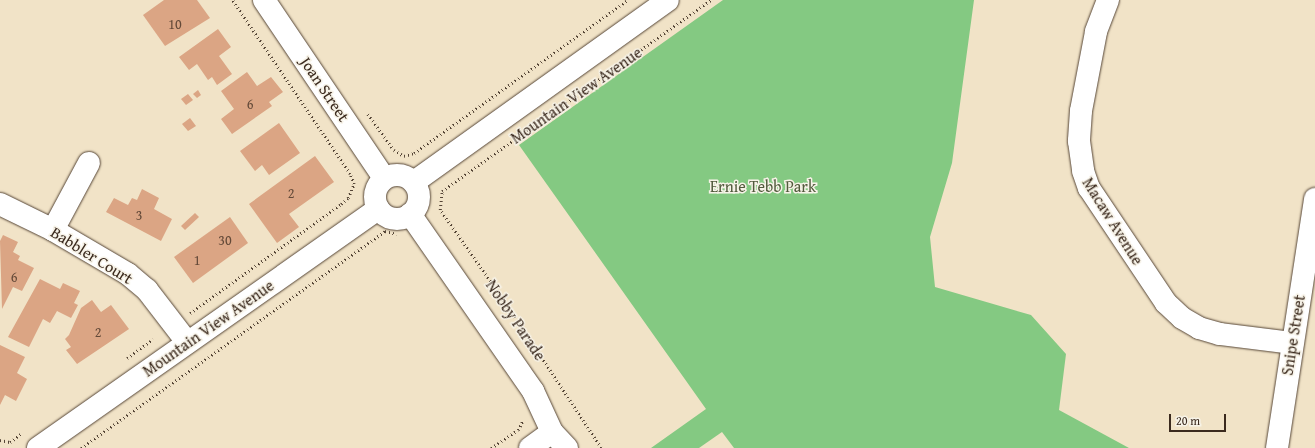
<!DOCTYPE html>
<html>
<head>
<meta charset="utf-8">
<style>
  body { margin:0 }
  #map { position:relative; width:1315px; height:448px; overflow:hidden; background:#f1e3c7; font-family:"Gentium Book Plus",serif }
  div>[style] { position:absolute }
  .green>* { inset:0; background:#84c982 }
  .building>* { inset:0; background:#dba584 }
  .path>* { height:2.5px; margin-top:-1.25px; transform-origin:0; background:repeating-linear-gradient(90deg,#564637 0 1px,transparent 0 4px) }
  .roads { filter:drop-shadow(0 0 1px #564637) drop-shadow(0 0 1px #564637) }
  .minor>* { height:22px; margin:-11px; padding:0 11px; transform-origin:11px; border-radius:11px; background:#fff }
  .tertiary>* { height:22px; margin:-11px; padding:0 11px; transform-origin:11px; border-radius:11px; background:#fff }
  .tertiary>.ring { margin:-11px; padding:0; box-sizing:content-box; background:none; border:22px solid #fff; border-radius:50% }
  span { translate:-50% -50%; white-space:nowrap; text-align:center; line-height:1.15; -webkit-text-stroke:3px #f7f3e8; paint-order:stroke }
  .number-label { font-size:14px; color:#634938 }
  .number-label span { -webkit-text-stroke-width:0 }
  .street-label { font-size:16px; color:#3b2a1e }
  .park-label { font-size:16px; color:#515a3c }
  .scale { position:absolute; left:1169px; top:414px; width:57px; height:18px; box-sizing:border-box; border:2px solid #3b2a1e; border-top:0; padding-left:5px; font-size:12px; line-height:14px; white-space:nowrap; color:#3b2a1e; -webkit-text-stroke:3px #f7f3e8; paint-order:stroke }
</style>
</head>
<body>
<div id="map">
  <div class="green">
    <i style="clip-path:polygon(723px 0,974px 0,952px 163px,930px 237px,935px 287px,1031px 315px,1066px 354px,1059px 410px,1129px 448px,734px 448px,722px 432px,699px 448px,651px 448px,706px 409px,519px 145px)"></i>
  </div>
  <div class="building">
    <i style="clip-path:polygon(164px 0,197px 0,210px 18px,165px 46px,143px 15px)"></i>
    <i style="clip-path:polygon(218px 29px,231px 47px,219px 56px,232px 74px,217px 85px,212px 77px,208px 80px,197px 64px,189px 70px,179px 57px)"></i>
    <i style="clip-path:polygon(247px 72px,257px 86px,271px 77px,283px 92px,269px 102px,272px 106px,232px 134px,221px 119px,234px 109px,221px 91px)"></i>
    <i style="clip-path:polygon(198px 90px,201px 95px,197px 98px,193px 94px)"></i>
    <i style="clip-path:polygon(188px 94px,193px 100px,186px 105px,181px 99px)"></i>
    <i style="clip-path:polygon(190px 118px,196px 126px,188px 131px,182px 124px)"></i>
    <i style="clip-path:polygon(279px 123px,300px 153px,269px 175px,262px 165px,255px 171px,240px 151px)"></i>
    <i style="clip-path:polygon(315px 156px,334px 182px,289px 214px,299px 227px,277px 243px,249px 204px)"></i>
    <i style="clip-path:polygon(142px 189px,159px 198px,154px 209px,172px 219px,161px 241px,106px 212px,114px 198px,128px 205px,132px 198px,137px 200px)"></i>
    <i style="clip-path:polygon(195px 213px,199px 217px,185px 230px,181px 226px)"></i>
    <i style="clip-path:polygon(230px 217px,248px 243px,193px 283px,174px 257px)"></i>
    <i style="clip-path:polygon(3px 235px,18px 242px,13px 252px,20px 256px,18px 260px,34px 268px,22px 291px,13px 287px,2px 309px,0 241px)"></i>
    <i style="clip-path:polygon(40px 279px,60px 289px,63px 283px,80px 291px,74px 303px,78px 305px,71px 318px,57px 311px,50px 323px,43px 319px,29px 347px,8px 337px)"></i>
    <i style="clip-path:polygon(92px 300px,101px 312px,111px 305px,129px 329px,77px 364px,66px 350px,71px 347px,65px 339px,69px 335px,81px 308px)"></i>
    <i style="clip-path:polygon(0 345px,25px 357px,17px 373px,27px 379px,16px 401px,5px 395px,0 405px)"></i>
  </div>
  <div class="path">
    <i style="left:368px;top:114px;width:44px;rotate:54.2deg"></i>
    <i style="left:394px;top:150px;width:12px;rotate:31deg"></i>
    <i style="left:404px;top:156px;width:10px;rotate:-17deg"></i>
    <i style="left:414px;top:153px;width:263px;rotate:-35.6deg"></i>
    <i style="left:190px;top:313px;width:186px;rotate:-35.8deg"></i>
    <i style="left:341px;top:204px;width:9px;rotate:-41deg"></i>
    <i style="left:348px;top:198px;width:15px;rotate:-67deg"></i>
    <i style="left:354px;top:184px;width:11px;rotate:-112deg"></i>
    <i style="left:350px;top:174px;width:210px;rotate:-124.1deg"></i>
    <i style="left:127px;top:358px;width:32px;rotate:-36deg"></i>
    <i style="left:0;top:440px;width:10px;rotate:11deg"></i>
    <i style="left:10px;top:442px;width:15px;rotate:-37deg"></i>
    <i style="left:81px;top:448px;width:374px;rotate:-35.5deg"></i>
    <i style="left:385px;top:231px;width:12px;rotate:14deg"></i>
    <i style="left:491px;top:448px;width:32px;rotate:-34deg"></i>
    <i style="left:518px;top:430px;width:11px;rotate:-63deg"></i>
    <i style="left:601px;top:448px;width:176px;rotate:-123.4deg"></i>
    <i style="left:504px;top:301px;width:111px;rotate:-125.1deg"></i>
    <i style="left:440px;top:210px;width:19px;rotate:-84deg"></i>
    <i style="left:442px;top:191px;width:330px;rotate:-35.4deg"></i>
  </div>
  <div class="roads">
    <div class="minor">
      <i style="left:264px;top:0;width:215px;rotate:56deg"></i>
      <i style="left:1108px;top:0;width:34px;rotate:111deg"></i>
      <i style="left:1096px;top:32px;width:80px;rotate:100.8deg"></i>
      <i style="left:1081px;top:111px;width:30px;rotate:94deg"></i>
      <i style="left:1079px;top:141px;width:30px;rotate:82deg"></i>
      <i style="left:1083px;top:171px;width:18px;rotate:71deg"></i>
      <i style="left:1089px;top:188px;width:138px;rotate:56.2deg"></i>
      <i style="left:1166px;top:303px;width:22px;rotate:43deg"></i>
      <i style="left:1182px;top:318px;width:20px;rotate:30deg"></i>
      <i style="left:1199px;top:328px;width:22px;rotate:16deg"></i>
      <i style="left:1220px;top:334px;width:73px;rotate:7.1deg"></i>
      <i style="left:0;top:204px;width:59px;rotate:26.1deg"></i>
      <i style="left:53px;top:230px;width:87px;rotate:30.4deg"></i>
      <i style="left:128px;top:274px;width:25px;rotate:40deg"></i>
      <i style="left:147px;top:290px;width:66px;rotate:52.4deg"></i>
      <i style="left:53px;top:230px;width:76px;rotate:-61.8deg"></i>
      <i style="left:530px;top:448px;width:27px;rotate:-36deg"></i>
      <i style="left:1277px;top:448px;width:252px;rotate:-81.3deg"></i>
    </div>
    <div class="tertiary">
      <i class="ring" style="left:375px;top:175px;width:22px;height:22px"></i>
      <i style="left:414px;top:182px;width:312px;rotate:-35.6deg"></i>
      <i style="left:410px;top:214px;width:216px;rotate:55.2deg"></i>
      <i style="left:533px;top:391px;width:45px;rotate:65.1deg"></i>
      <i style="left:552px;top:432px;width:22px;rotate:47deg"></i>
      <i style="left:38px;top:448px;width:416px;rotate:-35.1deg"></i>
    </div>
  </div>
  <div class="number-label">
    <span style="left:175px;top:24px">10</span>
    <span style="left:250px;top:104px">6</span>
    <span style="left:291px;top:193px">2</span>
    <span style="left:139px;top:215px">3</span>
    <span style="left:225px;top:240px">30</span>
    <span style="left:197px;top:260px">1</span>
    <span style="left:14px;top:277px">6</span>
    <span style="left:98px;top:332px">2</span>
  </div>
  <div class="street-label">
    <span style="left:325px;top:89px;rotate:56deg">Joan Street</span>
    <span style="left:576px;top:95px;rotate:-35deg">Mountain View Avenue</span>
    <span style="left:1113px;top:221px;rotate:58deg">Macaw Avenue</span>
    <span style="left:92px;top:255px;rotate:32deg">Babbler Court</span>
    <span style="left:516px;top:320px;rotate:56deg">Nobby Parade</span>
    <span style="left:208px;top:328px;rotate:-35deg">Mountain View Avenue</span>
    <span style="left:1293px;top:335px;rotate:-81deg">Snipe Street</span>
  </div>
  <div class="park-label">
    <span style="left:763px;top:186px">Ernie Tebb Park</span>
  </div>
  <div class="scale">20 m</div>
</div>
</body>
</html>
